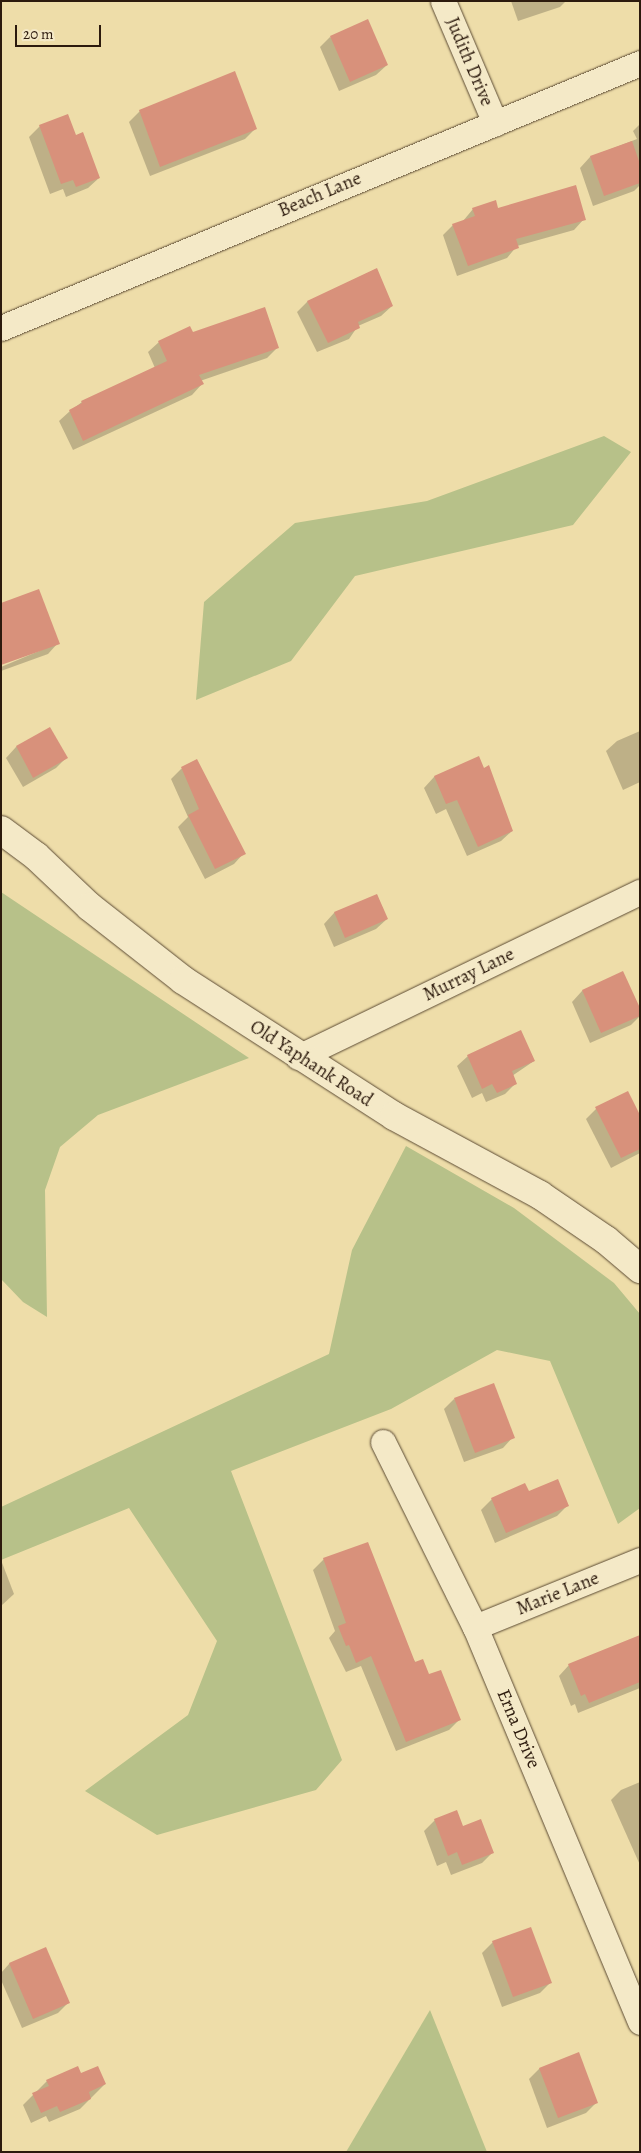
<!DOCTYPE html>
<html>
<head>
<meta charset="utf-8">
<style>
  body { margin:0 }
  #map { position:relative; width:641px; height:2153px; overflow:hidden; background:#eedda9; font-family:Alegreya,serif }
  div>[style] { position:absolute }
  .green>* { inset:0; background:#b7c189 }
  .shadow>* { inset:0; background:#0003 }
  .building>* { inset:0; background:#d8917b }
  .roads { filter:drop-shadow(0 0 1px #5c4b34) drop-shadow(0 0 1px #5c4b34) }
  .street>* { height:25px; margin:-12.5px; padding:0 12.5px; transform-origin:12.5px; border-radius:12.5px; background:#f4e9c7 }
  .secondary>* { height:28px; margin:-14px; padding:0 14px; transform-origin:14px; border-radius:14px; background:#f4e9c7 }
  span { translate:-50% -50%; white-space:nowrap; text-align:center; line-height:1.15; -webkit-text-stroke:4px #f4e9c7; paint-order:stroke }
  .street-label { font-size:19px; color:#2c1a0d }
  .frame { position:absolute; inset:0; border:2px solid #2c1a0d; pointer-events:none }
  .scale { position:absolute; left:15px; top:25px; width:86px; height:22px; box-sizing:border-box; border:2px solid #2c1a0d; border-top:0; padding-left:6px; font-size:15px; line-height:18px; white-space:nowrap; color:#2c1a0d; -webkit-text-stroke:4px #f4e9c7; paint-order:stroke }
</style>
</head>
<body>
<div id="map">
  <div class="green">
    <i style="clip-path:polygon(604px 436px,631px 452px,573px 525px,355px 576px,291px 661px,196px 700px,204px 602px,295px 523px,427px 501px)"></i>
    <i style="clip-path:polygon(1px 892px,249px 1058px,98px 1115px,60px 1147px,45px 1190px,47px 1317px,23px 1302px,1px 1279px)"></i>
    <i style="clip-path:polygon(406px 1146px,514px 1208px,614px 1283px,640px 1314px,640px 1508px,618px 1524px,550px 1361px,497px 1350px,391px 1409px,231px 1471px,342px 1760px,316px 1790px,157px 1835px,85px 1791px,188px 1715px,217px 1641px,129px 1508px,1px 1560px,1px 1507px,329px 1354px,352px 1250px)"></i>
    <i style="clip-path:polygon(430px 2010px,487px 2152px,346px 2152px)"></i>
  </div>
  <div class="shadow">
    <i style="clip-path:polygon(511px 1px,566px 1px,560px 7px,518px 21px)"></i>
    <i style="clip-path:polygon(330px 37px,387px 65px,376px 75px,339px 91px,320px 47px)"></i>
    <i style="clip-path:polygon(140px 111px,255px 129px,245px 139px,150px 176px,129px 122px)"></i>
    <i style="clip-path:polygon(640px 124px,640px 185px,634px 191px,593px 206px,580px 168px,590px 157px,637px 139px,633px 131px)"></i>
    <i style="clip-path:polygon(40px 126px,75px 136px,99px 178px,88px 188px,66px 197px,63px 189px,50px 194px,29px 137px)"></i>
    <i style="clip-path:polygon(473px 209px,498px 209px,584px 219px,574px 230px,517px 246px,507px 258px,457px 276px,443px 235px,453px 225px,463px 221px)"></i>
    <i style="clip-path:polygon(376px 269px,392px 306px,381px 316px,358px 326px,349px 339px,317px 352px,297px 312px,307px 302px)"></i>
    <i style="clip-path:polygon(192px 333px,277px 348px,267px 358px,200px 381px,202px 384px,192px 395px,73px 450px,59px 421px,70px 411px,82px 402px,155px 368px,148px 352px,159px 342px)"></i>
    <i style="clip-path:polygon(58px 643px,48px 654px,1px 671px,1px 667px)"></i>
    <i style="clip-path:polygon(50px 729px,66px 758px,56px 768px,23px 787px,6px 758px,16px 747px)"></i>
    <i style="clip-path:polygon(640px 731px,640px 782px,623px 790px,606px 751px,617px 741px)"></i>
    <i style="clip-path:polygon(478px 758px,512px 831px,501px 841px,467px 856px,446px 809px,436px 814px,424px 788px,434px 777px)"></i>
    <i style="clip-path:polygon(197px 761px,244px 853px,234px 864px,205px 879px,178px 827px,188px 817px,171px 779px,181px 769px)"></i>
    <i style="clip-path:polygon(377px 895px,387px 919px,376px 929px,334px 947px,324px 924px,334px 913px)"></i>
    <i style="clip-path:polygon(623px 973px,640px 1016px,631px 1025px,590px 1043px,572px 1002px,582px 991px)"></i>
    <i style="clip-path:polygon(468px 1056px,534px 1061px,512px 1076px,516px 1083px,505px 1094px,486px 1102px,482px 1093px,472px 1098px,457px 1066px)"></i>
    <i style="clip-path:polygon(596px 1109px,640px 1117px,640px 1153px,611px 1168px,586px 1119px)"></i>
    <i style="clip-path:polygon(454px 1399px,513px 1437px,503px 1448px,464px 1462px,444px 1409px)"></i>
    <i style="clip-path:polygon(528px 1493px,568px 1505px,557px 1516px,495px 1543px,481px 1510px,492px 1499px)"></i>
    <i style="clip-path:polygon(324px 1559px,428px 1676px,459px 1720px,449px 1730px,396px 1751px,361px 1666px,346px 1672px,329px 1638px,335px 1631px,313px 1570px)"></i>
    <i style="clip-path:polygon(1px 1560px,14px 1594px,1px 1606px)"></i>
    <i style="clip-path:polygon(640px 1636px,640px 1688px,578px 1713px,575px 1704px,571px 1706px,559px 1676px,569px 1665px)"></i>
    <i style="clip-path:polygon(640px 1782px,640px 1865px,611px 1800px,621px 1790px)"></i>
    <i style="clip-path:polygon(435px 1820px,462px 1828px,492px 1853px,482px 1863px,451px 1875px,446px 1862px,437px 1866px,424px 1831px)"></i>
    <i style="clip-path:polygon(493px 1942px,550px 1983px,540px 1993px,502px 2007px,482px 1953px)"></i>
    <i style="clip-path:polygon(45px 1949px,69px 2002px,58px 2013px,22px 2028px,1px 1980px,1px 1973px,9px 1964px)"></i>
    <i style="clip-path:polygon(578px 2054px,597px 2102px,586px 2113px,547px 2128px,529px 2079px,539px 2069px)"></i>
    <i style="clip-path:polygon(47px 2081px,105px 2084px,80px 2109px,49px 2122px,46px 2116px,31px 2123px,23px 2105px)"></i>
  </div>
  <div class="building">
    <i style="clip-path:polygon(368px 19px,388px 65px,350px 82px,330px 36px)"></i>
    <i style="clip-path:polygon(235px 71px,257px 129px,160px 167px,139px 110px)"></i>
    <i style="clip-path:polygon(68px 114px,76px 135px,83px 132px,100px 178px,76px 187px,73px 180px,61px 184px,39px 125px)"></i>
    <i style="clip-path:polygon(632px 141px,640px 164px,640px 183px,604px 196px,590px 156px)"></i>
    <i style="clip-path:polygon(576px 185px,586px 220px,516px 239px,519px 248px,468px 266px,452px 224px,475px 216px,472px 208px,496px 200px,498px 208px)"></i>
    <i style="clip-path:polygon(377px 268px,393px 306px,358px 322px,360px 328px,328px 343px,307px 301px)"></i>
    <i style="clip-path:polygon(265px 307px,279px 348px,199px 375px,204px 384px,83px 441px,69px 410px,82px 403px,81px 401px,167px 361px,158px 341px,190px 326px,193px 332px)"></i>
    <i style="clip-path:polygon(39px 589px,60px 644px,1px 665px,1px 603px)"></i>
    <i style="clip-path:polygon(50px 727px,68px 758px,33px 778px,16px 746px)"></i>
    <i style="clip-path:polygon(479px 756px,484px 768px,489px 765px,513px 831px,478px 847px,457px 800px,446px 804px,434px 776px)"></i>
    <i style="clip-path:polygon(197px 759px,246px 854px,215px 869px,188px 815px,199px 809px,181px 767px)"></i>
    <i style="clip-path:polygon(377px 894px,388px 919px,345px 938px,334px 912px)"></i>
    <i style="clip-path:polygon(623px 971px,640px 1008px,640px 1016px,601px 1033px,582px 990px)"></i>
    <i style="clip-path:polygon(521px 1030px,535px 1061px,512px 1071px,517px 1084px,497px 1093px,492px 1084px,482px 1089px,467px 1055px)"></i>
    <i style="clip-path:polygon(628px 1091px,640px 1115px,640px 1149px,621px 1158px,595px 1107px)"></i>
    <i style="clip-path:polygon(494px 1383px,515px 1438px,475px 1453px,454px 1398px)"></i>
    <i style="clip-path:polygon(558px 1479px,569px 1506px,506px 1533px,491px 1498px,525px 1483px,529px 1491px)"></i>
    <i style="clip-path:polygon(368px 1542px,415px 1662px,423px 1659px,429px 1674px,441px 1670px,461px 1720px,406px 1742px,371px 1656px,356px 1663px,349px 1645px,346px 1646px,338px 1626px,346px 1623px,323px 1558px)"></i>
    <i style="clip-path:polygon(640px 1635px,640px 1682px,589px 1703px,585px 1694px,581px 1696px,568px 1664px)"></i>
    <i style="clip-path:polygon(457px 1810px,463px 1826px,481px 1819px,494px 1853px,462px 1865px,457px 1852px,448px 1856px,434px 1819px)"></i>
    <i style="clip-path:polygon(531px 1927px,552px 1983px,513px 1997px,492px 1941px)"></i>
    <i style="clip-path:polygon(46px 1947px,70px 2003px,33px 2019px,9px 1963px)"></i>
    <i style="clip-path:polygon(579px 2052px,598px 2103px,558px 2118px,539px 2068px)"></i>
    <i style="clip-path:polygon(78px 2066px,81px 2073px,98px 2066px,106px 2084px,89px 2092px,91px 2099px,60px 2112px,57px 2106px,41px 2113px,32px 2093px,49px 2086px,46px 2080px)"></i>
  </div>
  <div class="roads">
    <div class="street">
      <i style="left:443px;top:1px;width:133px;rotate:66.9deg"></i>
      <i style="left:1px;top:328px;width:692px;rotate:-22.52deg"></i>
      <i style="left:298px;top:1057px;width:380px;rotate:-25.8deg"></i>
      <i style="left:383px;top:1442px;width:207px;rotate:63.6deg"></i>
      <i style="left:475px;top:1627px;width:428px;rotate:67.3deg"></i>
      <i style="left:475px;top:1627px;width:178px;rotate:-22.1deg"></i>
    </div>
    <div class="secondary">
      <i style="left:1px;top:830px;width:44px;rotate:36.6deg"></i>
      <i style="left:36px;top:856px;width:74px;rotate:43.4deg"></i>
      <i style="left:90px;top:907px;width:118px;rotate:38.1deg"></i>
      <i style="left:183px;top:980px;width:251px;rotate:32.8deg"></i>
      <i style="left:394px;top:1116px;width:166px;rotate:28.4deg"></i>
      <i style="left:540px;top:1195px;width:80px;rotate:34.3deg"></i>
      <i style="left:606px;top:1240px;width:45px;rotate:40.5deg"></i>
    </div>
  </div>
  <div class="street-label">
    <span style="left:469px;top:62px;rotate:67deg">Judith Drive</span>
    <span style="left:320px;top:195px;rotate:-23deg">Beach Lane</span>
    <span style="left:469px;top:975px;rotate:-26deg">Murray Lane</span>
    <span style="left:311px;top:1064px;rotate:33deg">Old Yaphank Road</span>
    <span style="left:558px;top:1594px;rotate:-22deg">Marie Lane</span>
    <span style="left:518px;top:1729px;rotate:67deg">Erna Drive</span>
  </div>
  <div class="frame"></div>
  <div class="scale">20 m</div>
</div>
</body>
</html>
